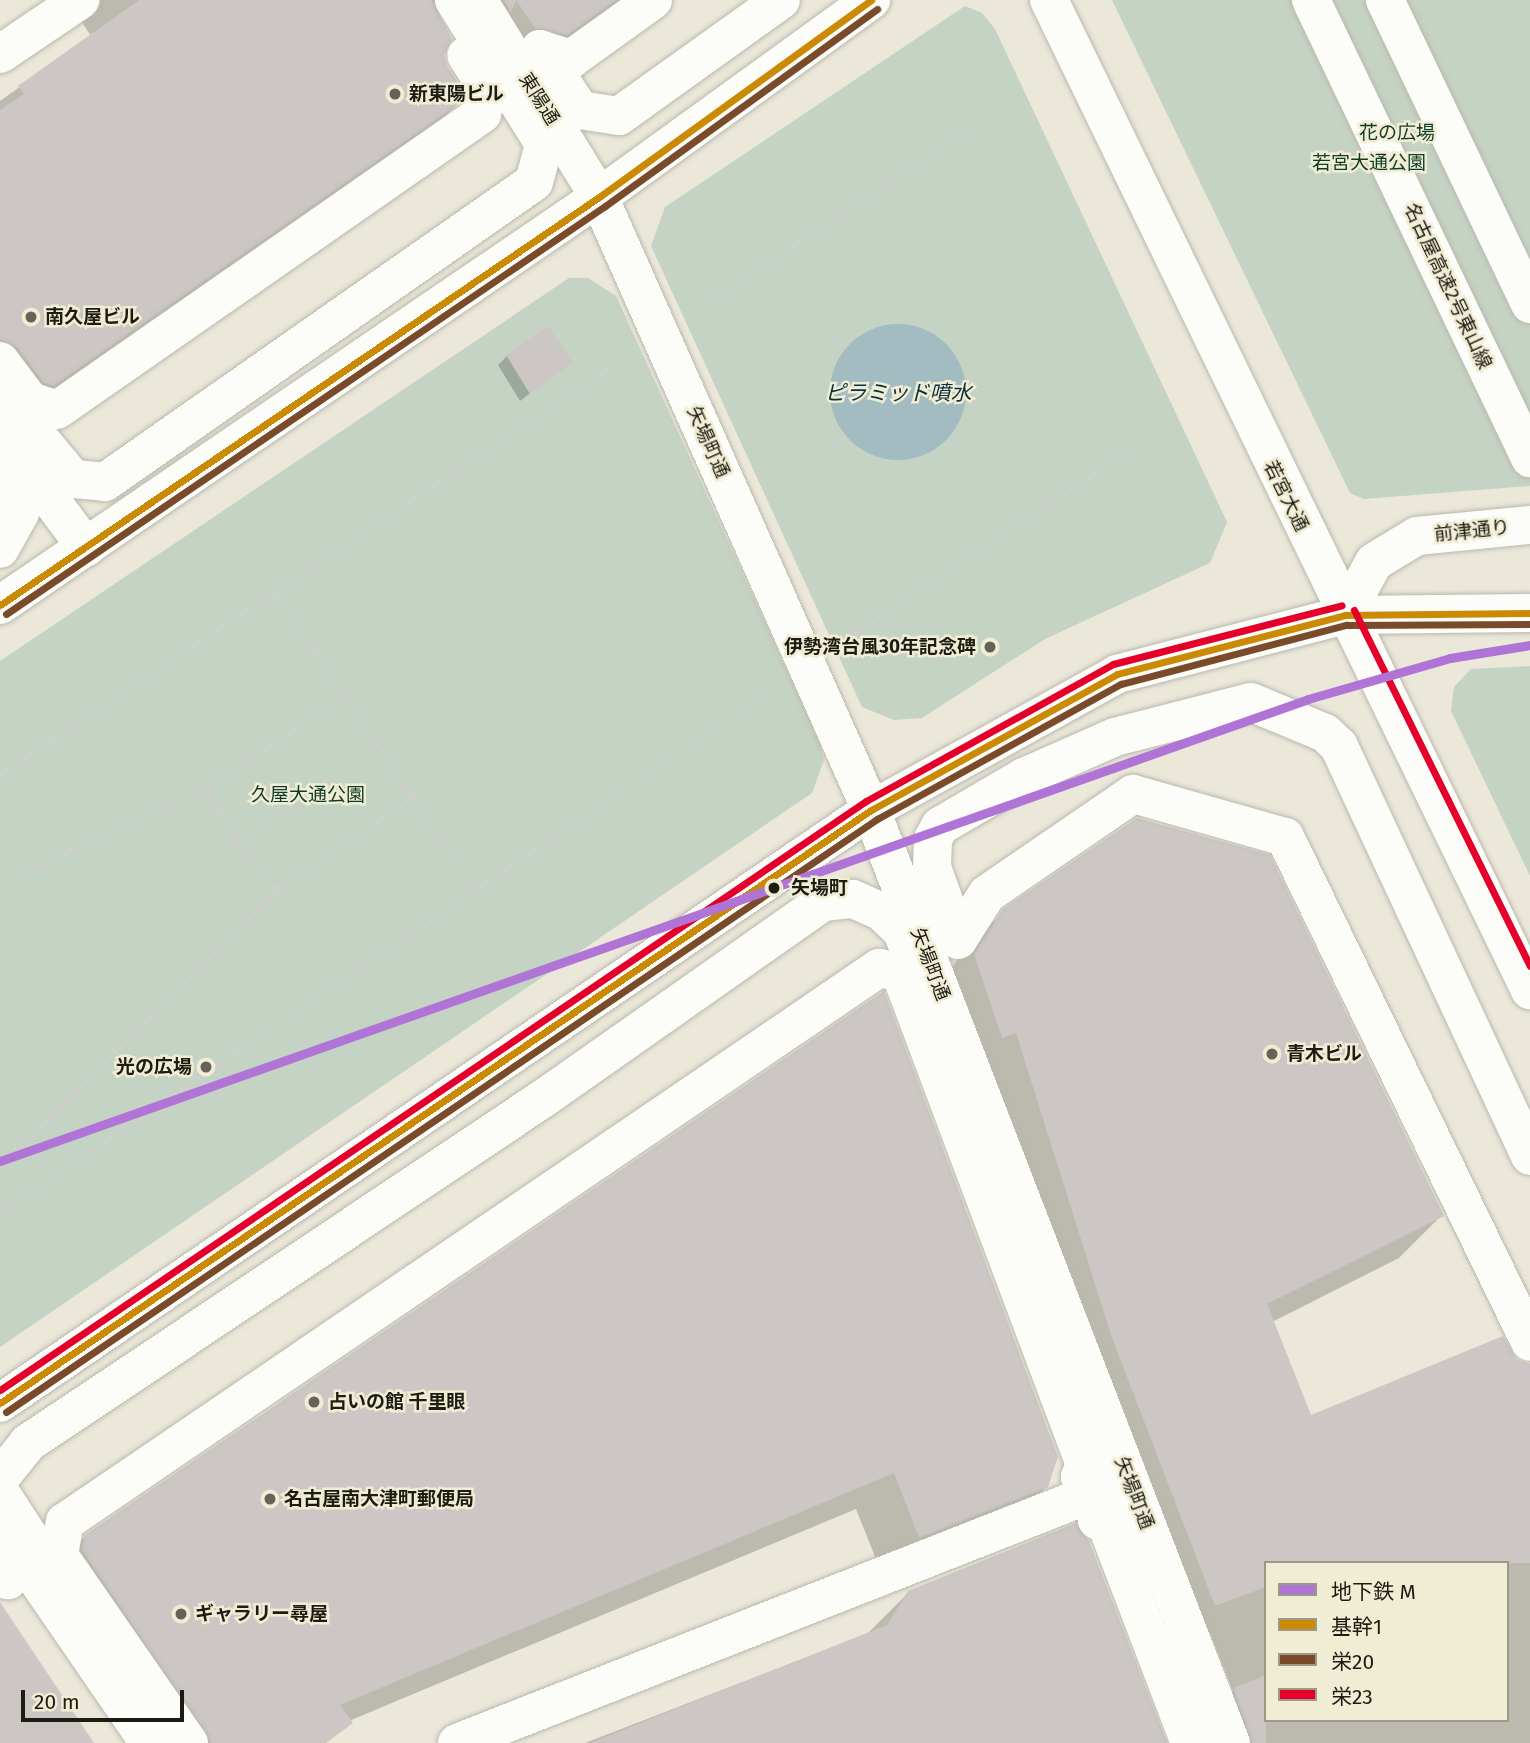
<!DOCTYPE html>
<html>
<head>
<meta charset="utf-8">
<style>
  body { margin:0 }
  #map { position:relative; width:1530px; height:1743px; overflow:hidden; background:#ebe8da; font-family:"Fira Sans","Noto Sans JP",sans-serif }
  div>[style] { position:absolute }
  .green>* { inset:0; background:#c4d3c3 }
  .water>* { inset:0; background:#a2bcc2 }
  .round { border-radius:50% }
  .shadow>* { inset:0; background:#0003 }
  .building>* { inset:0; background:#ccc6c5 }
  .path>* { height:4.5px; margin-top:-2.25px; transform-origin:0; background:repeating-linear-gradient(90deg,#d0cfcc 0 3.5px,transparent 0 7px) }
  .roads { filter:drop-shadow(0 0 2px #bab8ad) drop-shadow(0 0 2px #bab8ad) }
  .pedestrian>* { height:38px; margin:-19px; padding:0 19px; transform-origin:19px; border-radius:19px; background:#fcfcf9 }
  .minor>* { height:38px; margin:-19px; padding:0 19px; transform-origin:19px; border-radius:19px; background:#fcfcf9 }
  .tertiary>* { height:38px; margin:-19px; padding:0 19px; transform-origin:19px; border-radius:19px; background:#fcfcf9 }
  .motorway>* { height:38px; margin:-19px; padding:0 19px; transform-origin:19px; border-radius:19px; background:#fcfcf9 }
  .bus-1>* { height:7px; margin:-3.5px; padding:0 3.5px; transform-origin:3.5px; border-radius:3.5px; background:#cb8a04 }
  .bus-2>* { height:7px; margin:-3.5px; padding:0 3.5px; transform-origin:3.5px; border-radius:3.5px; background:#7a4b2a }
  .bus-3>* { height:7px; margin:-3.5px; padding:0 3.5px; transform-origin:3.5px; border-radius:3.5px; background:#e4002b }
  .metro-1>* { height:9px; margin:-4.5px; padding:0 4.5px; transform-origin:4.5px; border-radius:4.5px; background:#b074d6 }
  .dots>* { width:19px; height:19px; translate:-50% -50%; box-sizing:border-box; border:4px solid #f1ecd4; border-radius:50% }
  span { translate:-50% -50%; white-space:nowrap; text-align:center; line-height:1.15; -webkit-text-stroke:5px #f1ecd4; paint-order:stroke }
  .poi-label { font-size:19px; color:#1d1c13; font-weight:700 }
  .left { translate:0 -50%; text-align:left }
  .right { translate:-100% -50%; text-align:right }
  .street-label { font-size:19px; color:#1d1c13 }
  .park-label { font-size:19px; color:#0f3c28 }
  .stop-label { font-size:19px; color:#1d1c13; font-weight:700 }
  .water-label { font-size:21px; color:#0b303c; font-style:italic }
  .legend { position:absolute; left:1264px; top:1561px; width:245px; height:161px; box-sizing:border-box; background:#f1ecd4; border:2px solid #9c9987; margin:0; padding:9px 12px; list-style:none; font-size:21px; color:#1d1c13 }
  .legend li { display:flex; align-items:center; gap:14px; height:35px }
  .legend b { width:35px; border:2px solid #9c9987 }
  .scale { position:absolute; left:21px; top:1690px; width:163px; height:32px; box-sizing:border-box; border:4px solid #1d1c13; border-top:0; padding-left:9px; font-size:21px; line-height:24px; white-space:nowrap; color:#1d1c13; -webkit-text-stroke:5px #f1ecd4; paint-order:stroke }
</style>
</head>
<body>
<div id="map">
  <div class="green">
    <i style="clip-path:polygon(1112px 0,1530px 0,1530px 486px,1364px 499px,1350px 493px)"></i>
    <i style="clip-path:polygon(965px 6px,982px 13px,995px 29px,1227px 522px,1210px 563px,1045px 639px,922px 718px,894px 720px,862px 707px,651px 246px,665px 207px)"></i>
    <i style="clip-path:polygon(569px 278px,588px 278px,616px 296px,820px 743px,824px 760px,812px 793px,0 1347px,0 661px)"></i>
    <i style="clip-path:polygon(1530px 666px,1530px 876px,1451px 711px,1454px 687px,1471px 669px)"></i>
  </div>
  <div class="water">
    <i class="round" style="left:830px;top:324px;width:136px;height:136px"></i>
  </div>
  <div class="shadow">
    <i style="clip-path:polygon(67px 0,632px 0,536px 63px,458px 9px,435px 10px,442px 57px,461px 100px,431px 130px,23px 414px,0 391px,0 101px,91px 36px)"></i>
    <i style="clip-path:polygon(507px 356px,571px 362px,520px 401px,498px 365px)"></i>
    <i style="clip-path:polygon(evenodd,1004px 911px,1442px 1215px,1399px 1258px,1272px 1322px,1310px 1418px,1516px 1361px,1530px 1364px,1530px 1743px,1195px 1743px,1192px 1733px,1233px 1691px,1210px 1633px,1172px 1648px,932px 998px,961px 954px,1004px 911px,1266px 1563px,1507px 1563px,1507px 1720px,1266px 1720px,1266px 1563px)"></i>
    <i style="clip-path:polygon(883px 994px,1047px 1486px,1009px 1524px,882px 1574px,856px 1509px,332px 1728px,317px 1743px,152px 1743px,48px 1575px,86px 1536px)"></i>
    <i style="clip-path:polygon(1088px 1542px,1167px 1743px,585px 1743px,867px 1634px,909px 1592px)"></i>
  </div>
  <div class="building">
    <i style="clip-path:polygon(139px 0,432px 0,452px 39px,444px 55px,447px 66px,465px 93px,463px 101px,53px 386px,43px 382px,17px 347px,0 340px,0 110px,24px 94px,18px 86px)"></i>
    <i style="clip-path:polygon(504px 0,616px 0,567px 35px,535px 28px,516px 0,511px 12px)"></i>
    <i style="clip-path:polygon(548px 326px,573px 363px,530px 394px,506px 355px)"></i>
    <i style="clip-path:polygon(1137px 818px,1270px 855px,1444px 1216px,1267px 1304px,1311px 1415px,1503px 1336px,1517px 1360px,1530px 1364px,1530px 1563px,1266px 1563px,1266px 1587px,1215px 1606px,1111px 1335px,1016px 1033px,1002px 1038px,974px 954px,1003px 909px)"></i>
    <i style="clip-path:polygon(884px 991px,1058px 1457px,1048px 1487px,919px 1538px,894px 1473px,340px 1705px,353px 1723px,326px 1743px,211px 1743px,82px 1550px,85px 1535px)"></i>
    <i style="clip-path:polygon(1076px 1523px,1089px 1541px,1167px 1743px,590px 1743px,887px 1625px,908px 1591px)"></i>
    <i style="clip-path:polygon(0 1602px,94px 1743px,0 1743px)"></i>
    <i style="clip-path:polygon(1266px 1675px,1266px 1743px,1252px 1743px,1233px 1688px)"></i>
  </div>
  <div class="path">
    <i style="left:699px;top:309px;width:339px;rotate:-33.7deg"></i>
    <i style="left:848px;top:637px;width:341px;rotate:-33.4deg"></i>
    <i style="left:345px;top:697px;width:121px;rotate:55.8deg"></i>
    <i style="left:0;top:774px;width:744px;rotate:-33.65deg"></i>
    <i style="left:206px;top:789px;width:77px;rotate:59.4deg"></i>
    <i style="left:245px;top:855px;width:47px;rotate:46.7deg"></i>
    <i style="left:236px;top:840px;width:112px;rotate:-33deg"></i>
    <i style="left:0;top:883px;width:226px;rotate:-24.5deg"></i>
    <i style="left:206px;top:789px;width:167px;rotate:-33.5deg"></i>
    <i style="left:345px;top:697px;width:127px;rotate:-124.1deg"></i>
    <i style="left:0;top:1166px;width:392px;rotate:-45deg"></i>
    <i style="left:277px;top:889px;width:164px;rotate:-34.1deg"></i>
    <i style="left:413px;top:797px;width:112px;rotate:55.6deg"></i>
    <i style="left:0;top:1213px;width:927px;rotate:-34.19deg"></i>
  </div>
  <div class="roads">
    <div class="pedestrian">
      <i style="left:540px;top:49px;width:73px;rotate:56.7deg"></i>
      <i style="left:580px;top:110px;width:39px;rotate:9deg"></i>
      <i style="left:619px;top:116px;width:199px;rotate:-35.6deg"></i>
      <i style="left:540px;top:49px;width:33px;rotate:18deg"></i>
      <i style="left:571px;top:59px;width:101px;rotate:-35.7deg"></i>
      <i style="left:0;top:361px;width:50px;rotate:53.1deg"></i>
      <i style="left:30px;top:401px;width:28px;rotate:18deg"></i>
      <i style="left:57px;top:410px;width:518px;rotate:-34.86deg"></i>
      <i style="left:482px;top:114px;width:26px;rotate:-77deg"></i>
      <i style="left:488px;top:89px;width:40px;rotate:-122.9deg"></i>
      <i style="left:0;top:391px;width:114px;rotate:50.3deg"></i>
      <i style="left:73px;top:479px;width:32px;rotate:5deg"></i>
      <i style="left:105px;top:482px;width:523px;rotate:-34.97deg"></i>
      <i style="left:534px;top:182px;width:39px;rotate:-75deg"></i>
      <i style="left:544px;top:144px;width:170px;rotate:-122deg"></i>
      <i style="left:0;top:467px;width:20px;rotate:53deg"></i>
      <i style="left:12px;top:483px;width:31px;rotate:75deg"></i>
      <i style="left:20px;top:513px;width:41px;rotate:119.1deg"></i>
      <i style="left:1530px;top:1156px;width:452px;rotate:-115deg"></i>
      <i style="left:1339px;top:746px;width:19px;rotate:-137deg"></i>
      <i style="left:1325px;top:733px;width:80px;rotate:-157.3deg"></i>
      <i style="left:1251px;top:702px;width:140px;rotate:165.6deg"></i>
      <i style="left:1115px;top:737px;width:99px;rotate:156.3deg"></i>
      <i style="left:1024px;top:777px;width:97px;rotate:149.7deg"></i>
      <i style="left:940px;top:826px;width:15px;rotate:118deg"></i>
      <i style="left:933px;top:839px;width:28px;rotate:92deg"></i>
      <i style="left:932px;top:867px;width:77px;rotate:70.4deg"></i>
      <i style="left:958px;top:940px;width:54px;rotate:-57.8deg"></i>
      <i style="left:987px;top:894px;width:177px;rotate:-34.4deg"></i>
      <i style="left:1133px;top:794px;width:158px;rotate:15.8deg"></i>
      <i style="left:1285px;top:837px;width:561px;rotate:64.12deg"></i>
      <i style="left:0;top:1478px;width:45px;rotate:-51.3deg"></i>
      <i style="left:28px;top:1443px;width:621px;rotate:-33.77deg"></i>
      <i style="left:544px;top:1098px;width:341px;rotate:-35.1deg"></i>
      <i style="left:823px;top:902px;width:30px;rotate:-6deg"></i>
      <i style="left:853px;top:899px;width:32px;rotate:24deg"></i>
      <i style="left:882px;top:912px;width:28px;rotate:44deg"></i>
      <i style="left:902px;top:931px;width:40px;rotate:69.8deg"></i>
      <i style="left:0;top:1492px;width:75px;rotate:56.9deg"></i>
      <i style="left:0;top:1569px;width:14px;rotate:54deg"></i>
      <i style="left:8px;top:1580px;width:9px;rotate:-159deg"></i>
      <i style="left:1146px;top:1574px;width:61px;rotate:-114.1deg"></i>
      <i style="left:1121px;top:1518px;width:24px;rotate:175deg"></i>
      <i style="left:1097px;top:1520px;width:12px;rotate:31deg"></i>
      <i style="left:1107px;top:1526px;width:232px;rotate:69.1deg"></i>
      <i style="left:1172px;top:1644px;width:106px;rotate:69deg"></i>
      <i style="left:189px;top:1743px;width:229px;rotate:-124.7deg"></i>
      <i style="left:59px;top:1555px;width:34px;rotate:-80deg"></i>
      <i style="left:65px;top:1522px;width:985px;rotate:-34.24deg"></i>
      <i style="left:879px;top:968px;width:21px;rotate:11deg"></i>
      <i style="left:900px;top:972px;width:527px;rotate:69.43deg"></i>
      <i style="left:1085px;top:1465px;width:13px;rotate:113deg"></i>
      <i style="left:1080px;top:1477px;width:26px;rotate:-32deg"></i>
      <i style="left:1102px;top:1463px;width:54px;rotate:-109.4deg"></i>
    </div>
    <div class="minor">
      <i style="left:478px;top:0;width:231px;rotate:58.4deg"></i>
      <i style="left:599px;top:197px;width:671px;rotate:66.07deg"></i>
      <i style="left:871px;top:810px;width:1000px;rotate:68.9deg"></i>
      <i style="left:0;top:54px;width:97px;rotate:-34deg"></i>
      <i style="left:0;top:432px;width:144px;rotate:53.2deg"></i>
      <i style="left:0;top:1526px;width:263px;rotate:55.5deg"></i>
      <i style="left:457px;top:1743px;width:722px;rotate:-21.45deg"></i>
    </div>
    <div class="tertiary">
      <i style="left:1049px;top:0;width:1101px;rotate:64.09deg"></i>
      <i style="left:0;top:605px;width:725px;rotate:-34.26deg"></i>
      <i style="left:599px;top:197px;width:336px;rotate:-35.9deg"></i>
      <i style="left:1345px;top:615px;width:60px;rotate:-61.3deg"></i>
      <i style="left:1374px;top:562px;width:50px;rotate:-31.2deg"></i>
      <i style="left:1417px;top:536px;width:114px;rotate:-5.6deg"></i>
      <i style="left:0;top:1403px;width:1054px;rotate:-34.25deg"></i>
      <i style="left:871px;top:810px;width:281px;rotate:-28.9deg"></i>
      <i style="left:1117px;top:674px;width:236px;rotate:-14.5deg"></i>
      <i style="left:1345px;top:615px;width:185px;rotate:-0.6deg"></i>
    </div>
    <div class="motorway">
      <i style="left:1311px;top:0;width:508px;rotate:64.44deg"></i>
      <i style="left:1385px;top:0;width:337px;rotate:64.5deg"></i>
    </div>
  </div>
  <div class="bus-1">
    <i style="left:0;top:605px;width:725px;rotate:-34.26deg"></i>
    <i style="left:599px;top:197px;width:336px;rotate:-35.9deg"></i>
    <i style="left:0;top:1403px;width:1054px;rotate:-34.25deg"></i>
    <i style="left:871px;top:810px;width:281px;rotate:-28.9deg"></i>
    <i style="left:1117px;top:674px;width:236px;rotate:-14.5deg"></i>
    <i style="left:1345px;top:615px;width:185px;rotate:-0.6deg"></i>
  </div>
  <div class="bus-2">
    <i style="left:6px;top:614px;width:725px;rotate:-34.26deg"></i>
    <i style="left:605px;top:206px;width:336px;rotate:-35.9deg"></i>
    <i style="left:6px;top:1412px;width:1054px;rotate:-34.25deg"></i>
    <i style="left:877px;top:819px;width:279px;rotate:-29deg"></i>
    <i style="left:1121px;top:684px;width:233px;rotate:-14.7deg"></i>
    <i style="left:1346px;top:625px;width:184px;rotate:-0.3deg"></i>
  </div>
  <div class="bus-3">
    <i style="left:1354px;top:610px;width:397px;rotate:63.7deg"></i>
    <i style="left:0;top:1390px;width:1047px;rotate:-34.22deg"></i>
    <i style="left:866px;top:801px;width:282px;rotate:-29deg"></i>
    <i style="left:1113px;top:664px;width:236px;rotate:-14.4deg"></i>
  </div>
  <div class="metro-1">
    <i style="left:0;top:1161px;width:1387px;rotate:-19.45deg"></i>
    <i style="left:1308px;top:699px;width:148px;rotate:-16.1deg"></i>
    <i style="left:1450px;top:658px;width:81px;rotate:-9.2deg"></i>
  </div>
  <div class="dots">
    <i style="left:395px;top:94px;background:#656359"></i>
    <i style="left:31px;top:317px;background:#656359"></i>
    <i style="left:990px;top:647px;background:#656359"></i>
    <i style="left:774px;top:888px;background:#1d1c13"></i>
    <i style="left:1272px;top:1054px;background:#656359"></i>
    <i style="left:206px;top:1067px;background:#656359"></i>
    <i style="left:314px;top:1402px;background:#656359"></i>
    <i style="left:270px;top:1499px;background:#656359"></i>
    <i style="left:181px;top:1614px;background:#656359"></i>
  </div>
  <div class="poi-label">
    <span class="left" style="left:409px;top:94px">新東陽ビル</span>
    <span class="left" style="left:45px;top:317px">南久屋ビル</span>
    <span class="right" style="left:976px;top:647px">伊勢湾台風30年記念碑</span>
    <span class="left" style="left:1286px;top:1054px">青木ビル</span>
    <span class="right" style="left:192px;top:1067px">光の広場</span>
    <span class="left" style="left:328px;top:1402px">占いの館 千里眼</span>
    <span class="left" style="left:284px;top:1499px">名古屋南大津町郵便局</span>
    <span class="left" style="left:195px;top:1614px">ギャラリー尋屋</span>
  </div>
  <div class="street-label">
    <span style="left:539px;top:99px;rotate:58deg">東陽通</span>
    <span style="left:1448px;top:286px;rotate:65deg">名古屋高速2号東山線</span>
    <span style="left:708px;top:442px;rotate:66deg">矢場町通</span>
    <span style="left:1286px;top:496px;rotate:64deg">若宮大通</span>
    <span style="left:1472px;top:531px;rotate:-6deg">前津通り</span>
    <span style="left:930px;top:964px;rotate:69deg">矢場町通</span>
    <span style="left:1134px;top:1493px;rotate:69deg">矢場町通</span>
  </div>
  <div class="park-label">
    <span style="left:1397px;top:133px">花の広場</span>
    <span style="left:1369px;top:163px">若宮大通公園</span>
    <span style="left:308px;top:795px">久屋大通公園</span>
  </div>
  <div class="stop-label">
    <span class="left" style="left:791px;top:888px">矢場町</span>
  </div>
  <div class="water-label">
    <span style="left:898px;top:393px">ピラミッド噴水</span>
  </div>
  <ul class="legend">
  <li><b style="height:9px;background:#b074d6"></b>地下鉄 M</li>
  <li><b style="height:9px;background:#cb8a04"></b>基幹1</li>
  <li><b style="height:9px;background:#7a4b2a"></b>栄20</li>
  <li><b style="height:9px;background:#e4002b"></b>栄23</li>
  </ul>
  <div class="scale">20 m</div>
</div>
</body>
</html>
